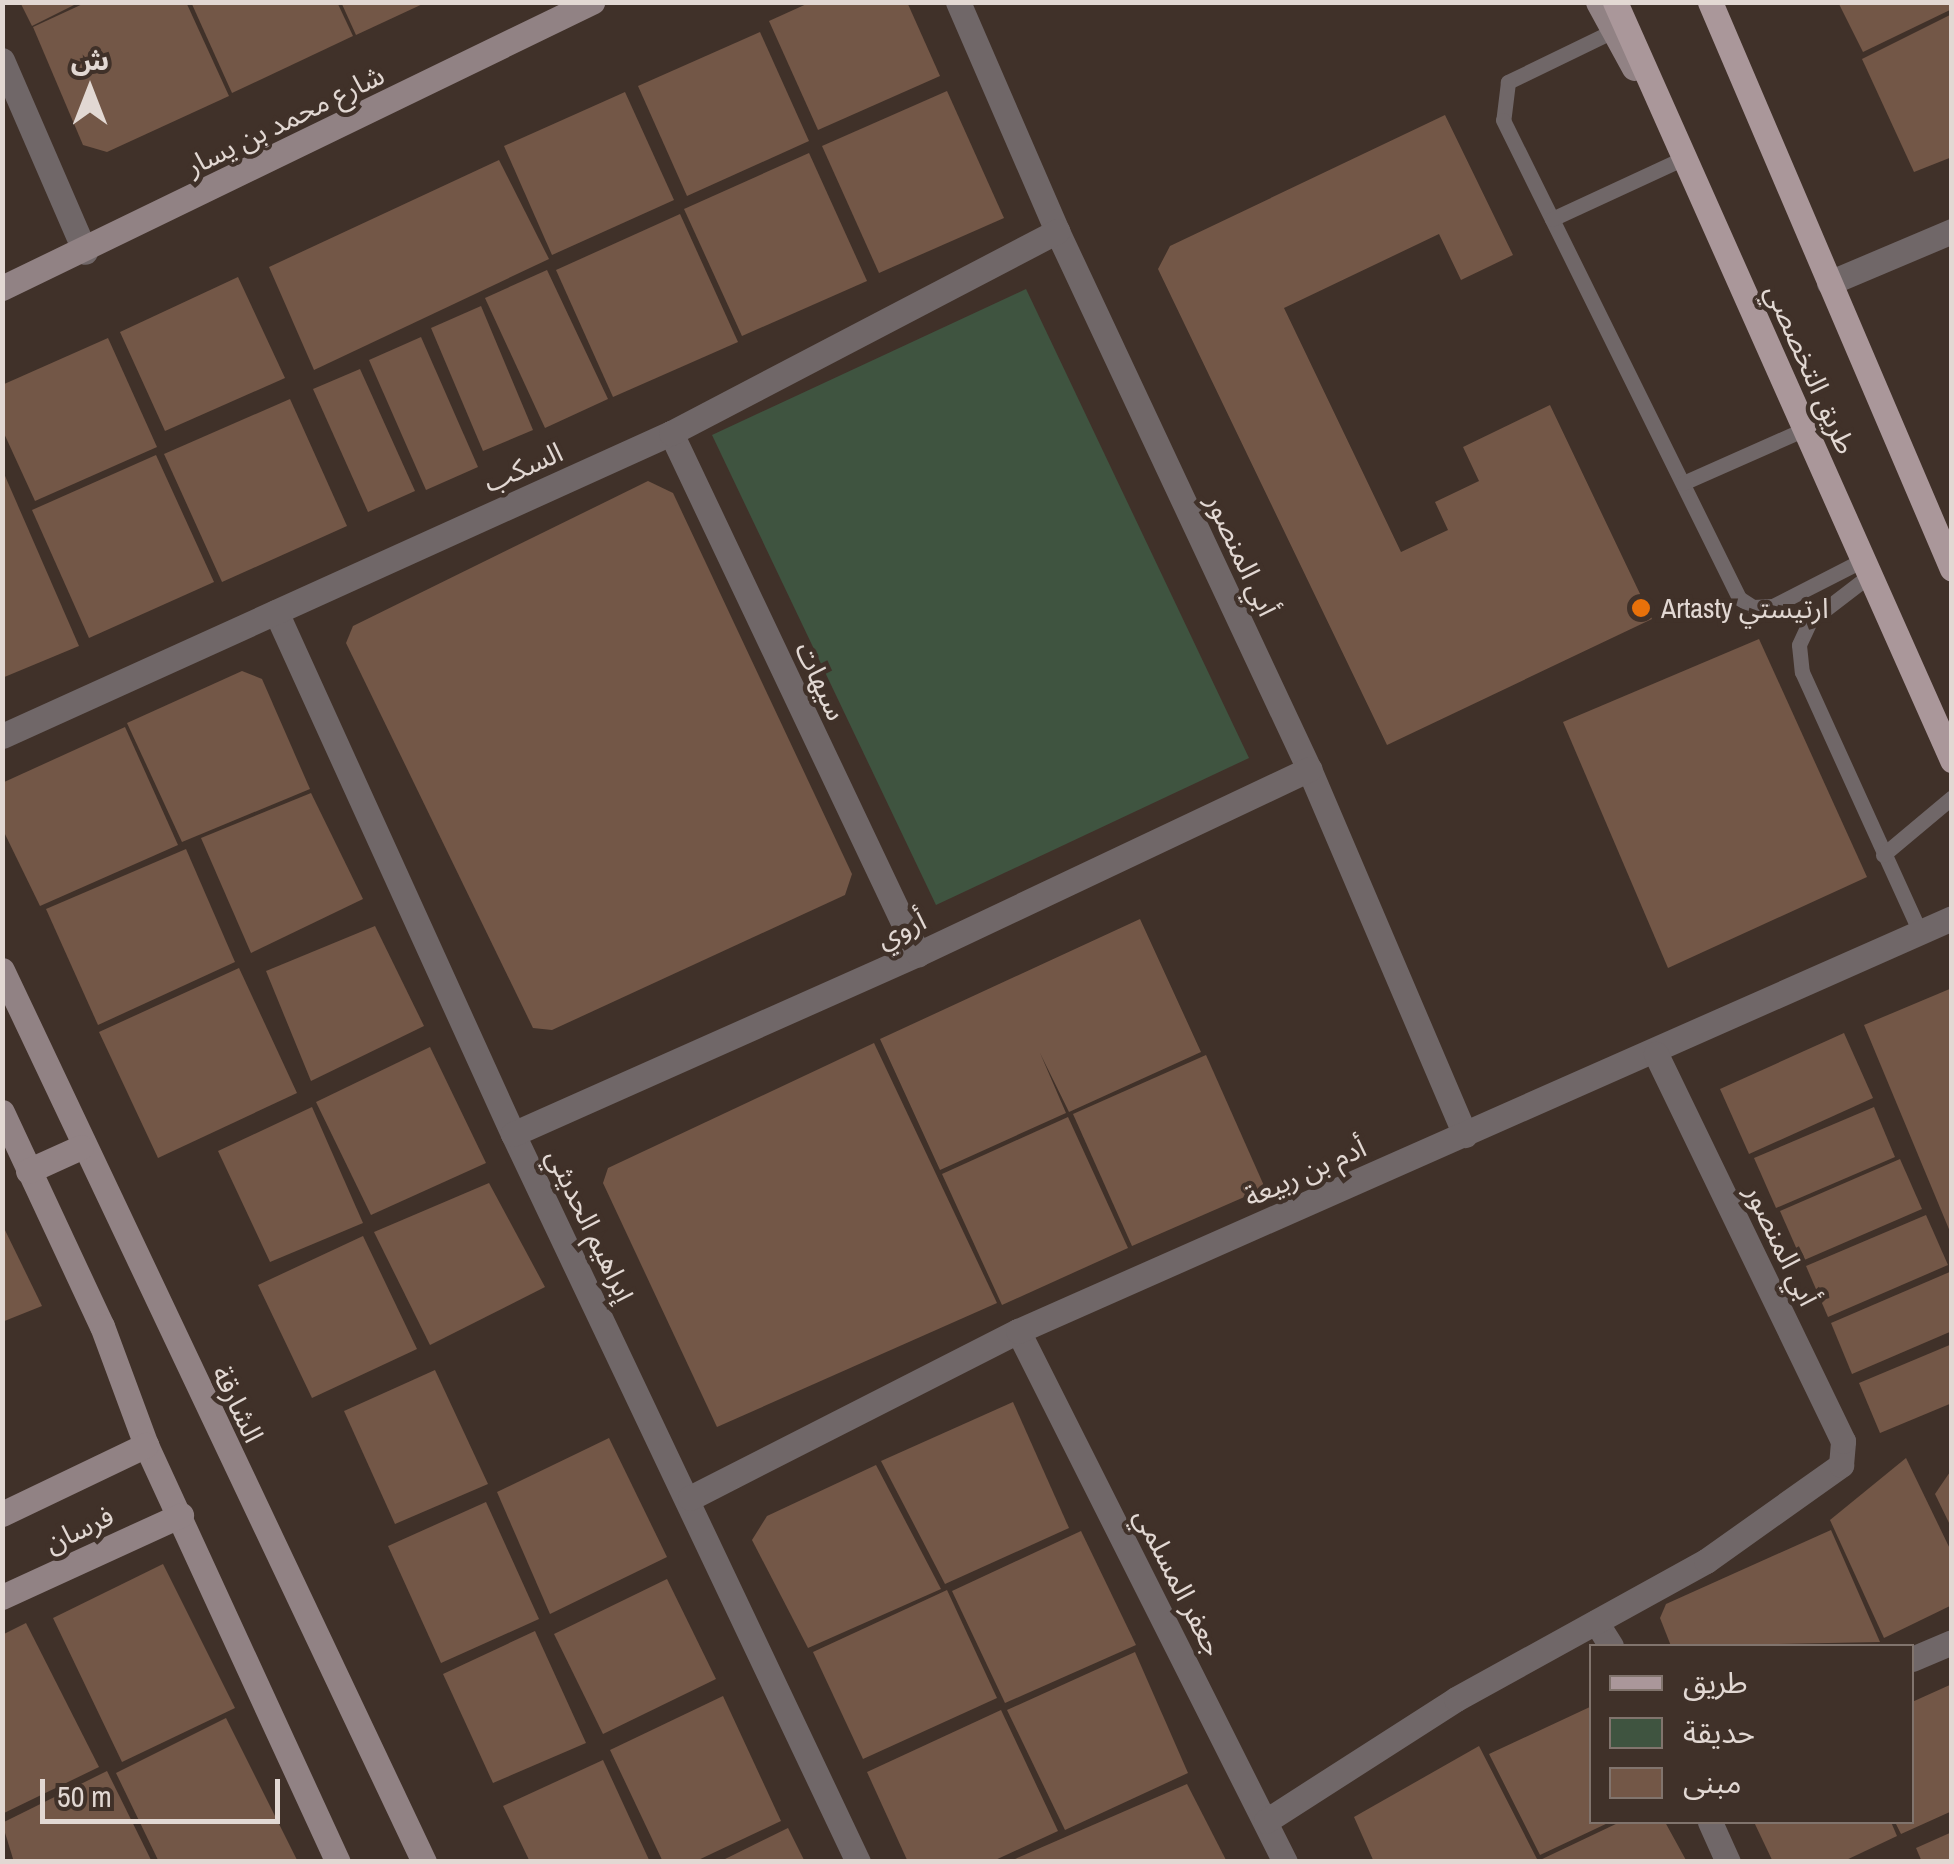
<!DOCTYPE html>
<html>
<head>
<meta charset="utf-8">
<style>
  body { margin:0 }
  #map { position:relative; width:1954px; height:1864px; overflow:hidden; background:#403129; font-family:"Archivo Narrow","Noto Sans Arabic",sans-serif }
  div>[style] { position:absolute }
  .green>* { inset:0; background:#3f5440 }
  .building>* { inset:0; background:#735747 }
  .lane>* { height:15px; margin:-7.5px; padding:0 7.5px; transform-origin:7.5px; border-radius:7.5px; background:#706768 }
  .street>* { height:25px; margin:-12.5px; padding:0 12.5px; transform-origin:12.5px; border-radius:12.5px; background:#706768 }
  .secondary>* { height:25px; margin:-12.5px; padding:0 12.5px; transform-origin:12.5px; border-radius:12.5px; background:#918284 }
  .primary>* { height:25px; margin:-12.5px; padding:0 12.5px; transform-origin:12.5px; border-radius:12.5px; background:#aa979a }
  .dots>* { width:28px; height:28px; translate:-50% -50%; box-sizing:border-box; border:5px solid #403129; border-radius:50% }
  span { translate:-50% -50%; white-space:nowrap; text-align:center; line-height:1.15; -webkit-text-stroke:9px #403129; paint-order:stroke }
  .street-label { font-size:28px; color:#e2d8d3 }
  .poi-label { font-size:28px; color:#e2d8d3 }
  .left { translate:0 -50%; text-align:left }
  .frame { position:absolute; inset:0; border:5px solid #e2d8d3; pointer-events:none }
  .legend { position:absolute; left:1589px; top:1644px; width:325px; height:180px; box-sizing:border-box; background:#403129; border:2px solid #81746d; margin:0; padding:12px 18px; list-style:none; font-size:30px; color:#e2d8d3 }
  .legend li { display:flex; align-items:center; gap:20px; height:50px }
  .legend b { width:50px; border:2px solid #81746d }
  .north { position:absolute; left:40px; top:40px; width:100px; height:100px; -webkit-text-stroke:8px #403129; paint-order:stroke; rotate:0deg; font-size:28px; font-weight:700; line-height:40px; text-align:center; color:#e2d8d3 }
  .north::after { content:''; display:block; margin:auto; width:35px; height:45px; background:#e2d8d3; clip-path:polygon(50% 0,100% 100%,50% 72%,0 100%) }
  .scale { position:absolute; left:40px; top:1779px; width:240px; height:45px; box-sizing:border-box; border:5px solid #e2d8d3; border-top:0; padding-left:12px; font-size:30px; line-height:35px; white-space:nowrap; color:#e2d8d3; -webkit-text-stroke:8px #403129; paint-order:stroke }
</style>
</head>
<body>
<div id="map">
  <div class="green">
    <i style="clip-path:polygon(1026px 289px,1249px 758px,936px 905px,712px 435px)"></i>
  </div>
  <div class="building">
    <i style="clip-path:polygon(20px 2px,80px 2px,32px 26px)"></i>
    <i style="clip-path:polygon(87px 2px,186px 2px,229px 96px,107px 152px,83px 145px,33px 27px)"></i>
    <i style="clip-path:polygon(191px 2px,337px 2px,353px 36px,232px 93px)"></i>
    <i style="clip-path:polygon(341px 2px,427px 2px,356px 35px)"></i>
    <i style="clip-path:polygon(811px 2px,907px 2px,940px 76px,818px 130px,769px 21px)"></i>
    <i style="clip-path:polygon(1838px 2px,1952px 2px,1952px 9px,1863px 52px)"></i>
    <i style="clip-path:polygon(1952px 14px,1952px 157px,1914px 172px,1862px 59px)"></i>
    <i style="clip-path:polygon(760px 32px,809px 141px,687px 196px,638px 86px)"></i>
    <i style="clip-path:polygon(947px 91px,1004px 218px,879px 273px,822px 146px)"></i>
    <i style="clip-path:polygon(625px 92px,674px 200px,552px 255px,504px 146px)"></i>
    <i style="clip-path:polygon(1445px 115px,1513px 255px,1461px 280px,1439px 234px,1284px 308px,1401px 552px,1448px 530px,1435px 502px,1479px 481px,1463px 447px,1550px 405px,1652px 619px,1387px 745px,1158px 269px,1170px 246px)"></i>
    <i style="clip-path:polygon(809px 153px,867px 281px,742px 336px,684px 209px)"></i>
    <i style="clip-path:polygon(499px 160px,549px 259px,314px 370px,269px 267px)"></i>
    <i style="clip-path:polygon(680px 214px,738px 342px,613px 397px,556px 270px)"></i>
    <i style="clip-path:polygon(547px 270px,608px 399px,545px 428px,485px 298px)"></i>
    <i style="clip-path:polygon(238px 277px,285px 378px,165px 431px,120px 332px)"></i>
    <i style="clip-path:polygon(481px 306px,533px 430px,483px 451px,431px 328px)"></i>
    <i style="clip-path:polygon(421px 337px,478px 467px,426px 490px,369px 360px)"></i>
    <i style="clip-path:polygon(108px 338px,157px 447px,35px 501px,2px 429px,2px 385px)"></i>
    <i style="clip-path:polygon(360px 369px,415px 491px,368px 512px,313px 389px)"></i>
    <i style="clip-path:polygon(290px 399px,347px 526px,222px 582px,164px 454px)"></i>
    <i style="clip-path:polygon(156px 455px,214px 582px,89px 638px,32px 510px)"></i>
    <i style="clip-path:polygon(2px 469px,79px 646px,2px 678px)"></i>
    <i style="clip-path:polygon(648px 481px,673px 493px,852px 874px,845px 895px,552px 1030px,533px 1028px,346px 643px,353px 626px)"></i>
    <i style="clip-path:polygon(1759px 639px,1867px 877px,1668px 968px,1563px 722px)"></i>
    <i style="clip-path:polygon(242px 671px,262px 679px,310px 789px,182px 842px,127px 723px)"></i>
    <i style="clip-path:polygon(125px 727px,178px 845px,40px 906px,2px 828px,2px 783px)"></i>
    <i style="clip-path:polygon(311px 793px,363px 899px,251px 953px,201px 838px)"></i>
    <i style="clip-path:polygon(186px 849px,235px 962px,98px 1025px,46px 909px)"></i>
    <i style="clip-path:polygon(1140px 919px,1201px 1052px,1069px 1112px,1040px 1053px,1066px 1113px,940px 1170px,880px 1039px)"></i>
    <i style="clip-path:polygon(375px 926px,424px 1026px,311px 1081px,266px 971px)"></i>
    <i style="clip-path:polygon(239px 968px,297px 1093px,158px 1158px,99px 1032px)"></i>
    <i style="clip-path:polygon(1952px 988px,1952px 1234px,1951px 1234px,1864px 1025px)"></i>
    <i style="clip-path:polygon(1844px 1033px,1873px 1098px,1749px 1154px,1720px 1089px)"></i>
    <i style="clip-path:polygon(874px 1043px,997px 1303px,717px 1427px,603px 1183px,608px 1168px)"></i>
    <i style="clip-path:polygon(430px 1047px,486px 1163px,371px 1215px,316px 1102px)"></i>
    <i style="clip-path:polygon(1206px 1055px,1265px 1188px,1132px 1246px,1073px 1114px)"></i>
    <i style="clip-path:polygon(312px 1107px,363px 1223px,270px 1262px,218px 1151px)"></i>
    <i style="clip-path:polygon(1874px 1107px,1895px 1157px,1776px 1208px,1754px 1158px)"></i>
    <i style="clip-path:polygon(1068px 1117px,1128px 1248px,1002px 1305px,942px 1174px)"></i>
    <i style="clip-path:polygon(1900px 1159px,1922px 1209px,1802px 1261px,1780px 1211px)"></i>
    <i style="clip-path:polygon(489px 1183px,545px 1287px,430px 1345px,374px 1232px)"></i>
    <i style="clip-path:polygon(1926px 1215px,1948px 1265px,1828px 1317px,1806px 1266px)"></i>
    <i style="clip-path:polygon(2px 1224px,42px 1306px,2px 1322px)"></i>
    <i style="clip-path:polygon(363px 1236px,417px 1349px,312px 1398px,258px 1285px)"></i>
    <i style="clip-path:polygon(1952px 1271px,1952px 1331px,1852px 1374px,1831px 1323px)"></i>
    <i style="clip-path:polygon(1952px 1344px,1952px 1403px,1880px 1433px,1859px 1383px)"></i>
    <i style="clip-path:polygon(435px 1370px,488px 1484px,395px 1524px,344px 1411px)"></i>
    <i style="clip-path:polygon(1013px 1402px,1069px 1528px,945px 1584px,881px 1461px)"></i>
    <i style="clip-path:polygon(609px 1438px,667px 1557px,550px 1614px,497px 1492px)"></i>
    <i style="clip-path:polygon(1906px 1458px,1952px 1553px,1952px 1605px,1884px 1638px,1830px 1520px)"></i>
    <i style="clip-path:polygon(876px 1465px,941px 1589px,808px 1648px,752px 1540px,767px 1516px)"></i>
    <i style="clip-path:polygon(1952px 1469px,1952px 1529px,1935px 1494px)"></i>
    <i style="clip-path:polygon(486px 1502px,539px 1619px,441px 1663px,388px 1546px)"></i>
    <i style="clip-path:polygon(1831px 1530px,1880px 1642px,1671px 1646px,1660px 1618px,1666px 1604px)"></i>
    <i style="clip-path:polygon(1081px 1531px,1136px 1645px,1005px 1703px,952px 1591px)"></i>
    <i style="clip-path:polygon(163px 1564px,235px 1708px,122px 1762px,53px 1618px)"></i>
    <i style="clip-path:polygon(667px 1579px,716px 1679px,603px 1734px,554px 1634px)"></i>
    <i style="clip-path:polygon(947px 1590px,997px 1698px,863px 1759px,813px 1652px)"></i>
    <i style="clip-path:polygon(26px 1623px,99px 1767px,2px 1814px,2px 1635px)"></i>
    <i style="clip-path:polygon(535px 1631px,586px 1743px,493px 1783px,443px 1674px)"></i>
    <i style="clip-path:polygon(1135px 1652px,1188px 1773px,1065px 1830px,1007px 1710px)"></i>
    <i style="clip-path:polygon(1952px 1684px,1952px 1811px,1901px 1834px,1895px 1822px,1912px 1822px,1912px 1702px)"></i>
    <i style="clip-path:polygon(723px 1696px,781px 1821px,694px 1862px,663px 1862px,610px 1750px)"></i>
    <i style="clip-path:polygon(1592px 1706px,1592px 1822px,1610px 1822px,1540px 1855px,1489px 1754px)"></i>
    <i style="clip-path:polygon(1001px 1710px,1058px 1831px,991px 1862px,908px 1862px,867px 1772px)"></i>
    <i style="clip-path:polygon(226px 1718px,298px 1862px,159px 1862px,116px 1773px)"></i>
    <i style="clip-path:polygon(1479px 1746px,1538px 1861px,1620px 1822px,1665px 1822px,1687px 1862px,1374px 1862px,1354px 1817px)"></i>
    <i style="clip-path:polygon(603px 1760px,650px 1862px,530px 1862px,503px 1806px)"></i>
    <i style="clip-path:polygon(107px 1771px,152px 1862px,14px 1862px,2px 1823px)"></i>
    <i style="clip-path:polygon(1187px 1784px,1227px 1862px,1008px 1862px)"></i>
    <i style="clip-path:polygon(1754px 1822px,1891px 1822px,1897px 1836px,1842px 1862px,1773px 1862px)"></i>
    <i style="clip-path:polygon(788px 1828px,805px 1862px,719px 1862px)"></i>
    <i style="clip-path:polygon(1952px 1832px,1952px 1862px,1922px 1862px,1916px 1848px)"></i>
  </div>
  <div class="lane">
    <i style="left:1613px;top:31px;width:117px;rotate:154.1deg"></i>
    <i style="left:1508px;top:82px;width:38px;rotate:97deg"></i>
    <i style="left:1503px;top:120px;width:533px;rotate:63.72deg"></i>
    <i style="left:1739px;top:598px;width:17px;rotate:33deg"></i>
    <i style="left:1753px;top:607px;width:20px;rotate:-3deg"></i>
    <i style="left:1773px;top:606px;width:101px;rotate:-27.1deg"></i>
    <i style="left:1552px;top:219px;width:145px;rotate:-24.8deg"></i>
    <i style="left:1683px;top:483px;width:133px;rotate:-23.9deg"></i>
    <i style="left:1870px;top:575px;width:76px;rotate:142.5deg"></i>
    <i style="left:1810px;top:621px;width:26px;rotate:115deg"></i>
    <i style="left:1799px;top:645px;width:27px;rotate:84deg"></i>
    <i style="left:1802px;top:672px;width:286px;rotate:65.6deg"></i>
    <i style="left:1883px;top:855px;width:90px;rotate:-40deg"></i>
  </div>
  <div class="street">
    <i style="left:958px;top:2px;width:249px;rotate:66.6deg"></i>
    <i style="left:1057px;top:231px;width:594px;rotate:64.9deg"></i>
    <i style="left:1309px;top:769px;width:398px;rotate:66.9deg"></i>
    <i style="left:2px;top:60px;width:209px;rotate:66.6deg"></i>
    <i style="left:1829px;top:283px;width:134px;rotate:-22.9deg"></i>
    <i style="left:671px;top:433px;width:577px;rotate:64.63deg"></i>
    <i style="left:276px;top:612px;width:573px;rotate:65.58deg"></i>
    <i style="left:513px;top:1134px;width:806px;rotate:64.64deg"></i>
    <i style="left:2px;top:736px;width:734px;rotate:-24.37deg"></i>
    <i style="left:671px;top:433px;width:436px;rotate:-27.6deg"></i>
    <i style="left:513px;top:1134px;width:443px;rotate:-24deg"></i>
    <i style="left:918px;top:954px;width:433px;rotate:-25.3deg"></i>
    <i style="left:1018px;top:1331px;width:594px;rotate:63.31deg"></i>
    <i style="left:690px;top:1498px;width:368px;rotate:-27deg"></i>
    <i style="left:1018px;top:1331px;width:1021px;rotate:-23.85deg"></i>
    <i style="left:1596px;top:1622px;width:28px;rotate:58deg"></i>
    <i style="left:1912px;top:1659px;width:43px;rotate:-23deg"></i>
    <i style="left:1266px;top:1821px;width:226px;rotate:-32.7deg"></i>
    <i style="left:1456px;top:1699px;width:286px;rotate:-28.9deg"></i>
    <i style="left:1706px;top:1561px;width:166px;rotate:-35.4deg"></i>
    <i style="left:1841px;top:1465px;width:24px;rotate:-85deg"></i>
    <i style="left:1843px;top:1441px;width:430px;rotate:-115.8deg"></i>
    <i style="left:1710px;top:1822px;width:44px;rotate:65.8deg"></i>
  </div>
  <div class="secondary">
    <i style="left:1598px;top:2px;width:75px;rotate:61.4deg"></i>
    <i style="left:2px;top:288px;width:656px;rotate:-25.86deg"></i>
    <i style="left:2px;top:970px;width:987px;rotate:64.68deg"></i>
    <i style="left:2px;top:1112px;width:236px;rotate:65deg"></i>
    <i style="left:102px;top:1326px;width:127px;rotate:69.7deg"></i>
    <i style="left:146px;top:1445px;width:459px;rotate:65.3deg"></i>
    <i style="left:28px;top:1171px;width:58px;rotate:-24.4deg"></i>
    <i style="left:2px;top:1514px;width:160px;rotate:-25.6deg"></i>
    <i style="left:2px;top:1597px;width:197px;rotate:-24.6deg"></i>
  </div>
  <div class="primary">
    <i style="left:1615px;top:2px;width:830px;rotate:66.03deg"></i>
    <i style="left:1710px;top:2px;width:616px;rotate:66.89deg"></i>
  </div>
  <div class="dots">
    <i style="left:1641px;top:608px;background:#e8710a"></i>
  </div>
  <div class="street-label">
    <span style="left:285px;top:120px;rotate:-26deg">شارع محمد بن يسار</span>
    <span style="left:1811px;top:369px;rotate:66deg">طريق التخصصي</span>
    <span style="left:523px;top:467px;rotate:-24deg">السكب</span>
    <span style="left:1242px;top:555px;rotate:65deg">أبي المنصور</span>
    <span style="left:821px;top:681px;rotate:65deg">سيهات</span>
    <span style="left:901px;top:929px;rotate:-25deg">أروي</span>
    <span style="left:1305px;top:1172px;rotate:-24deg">أدم بن ربيعة</span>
    <span style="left:591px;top:1225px;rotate:64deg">إبراهيم الحديثي</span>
    <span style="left:1782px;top:1245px;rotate:64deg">أبي المنصور</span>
    <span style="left:238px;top:1404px;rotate:64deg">الشارقة</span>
    <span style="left:79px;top:1529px;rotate:-25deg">فرسان</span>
    <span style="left:1179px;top:1582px;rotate:63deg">جعفر المسلمي</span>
  </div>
  <div class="poi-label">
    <span class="left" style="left:1661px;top:608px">Artasty ارتيستي</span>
  </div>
  <div class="frame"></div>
  <ul class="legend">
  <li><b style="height:12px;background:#aa979a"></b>طريق</li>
  <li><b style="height:28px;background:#3f5440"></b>حديقة</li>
  <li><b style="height:28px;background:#735747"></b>مبنى</li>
  </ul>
  <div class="north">ش</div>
  <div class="scale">50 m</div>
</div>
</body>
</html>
